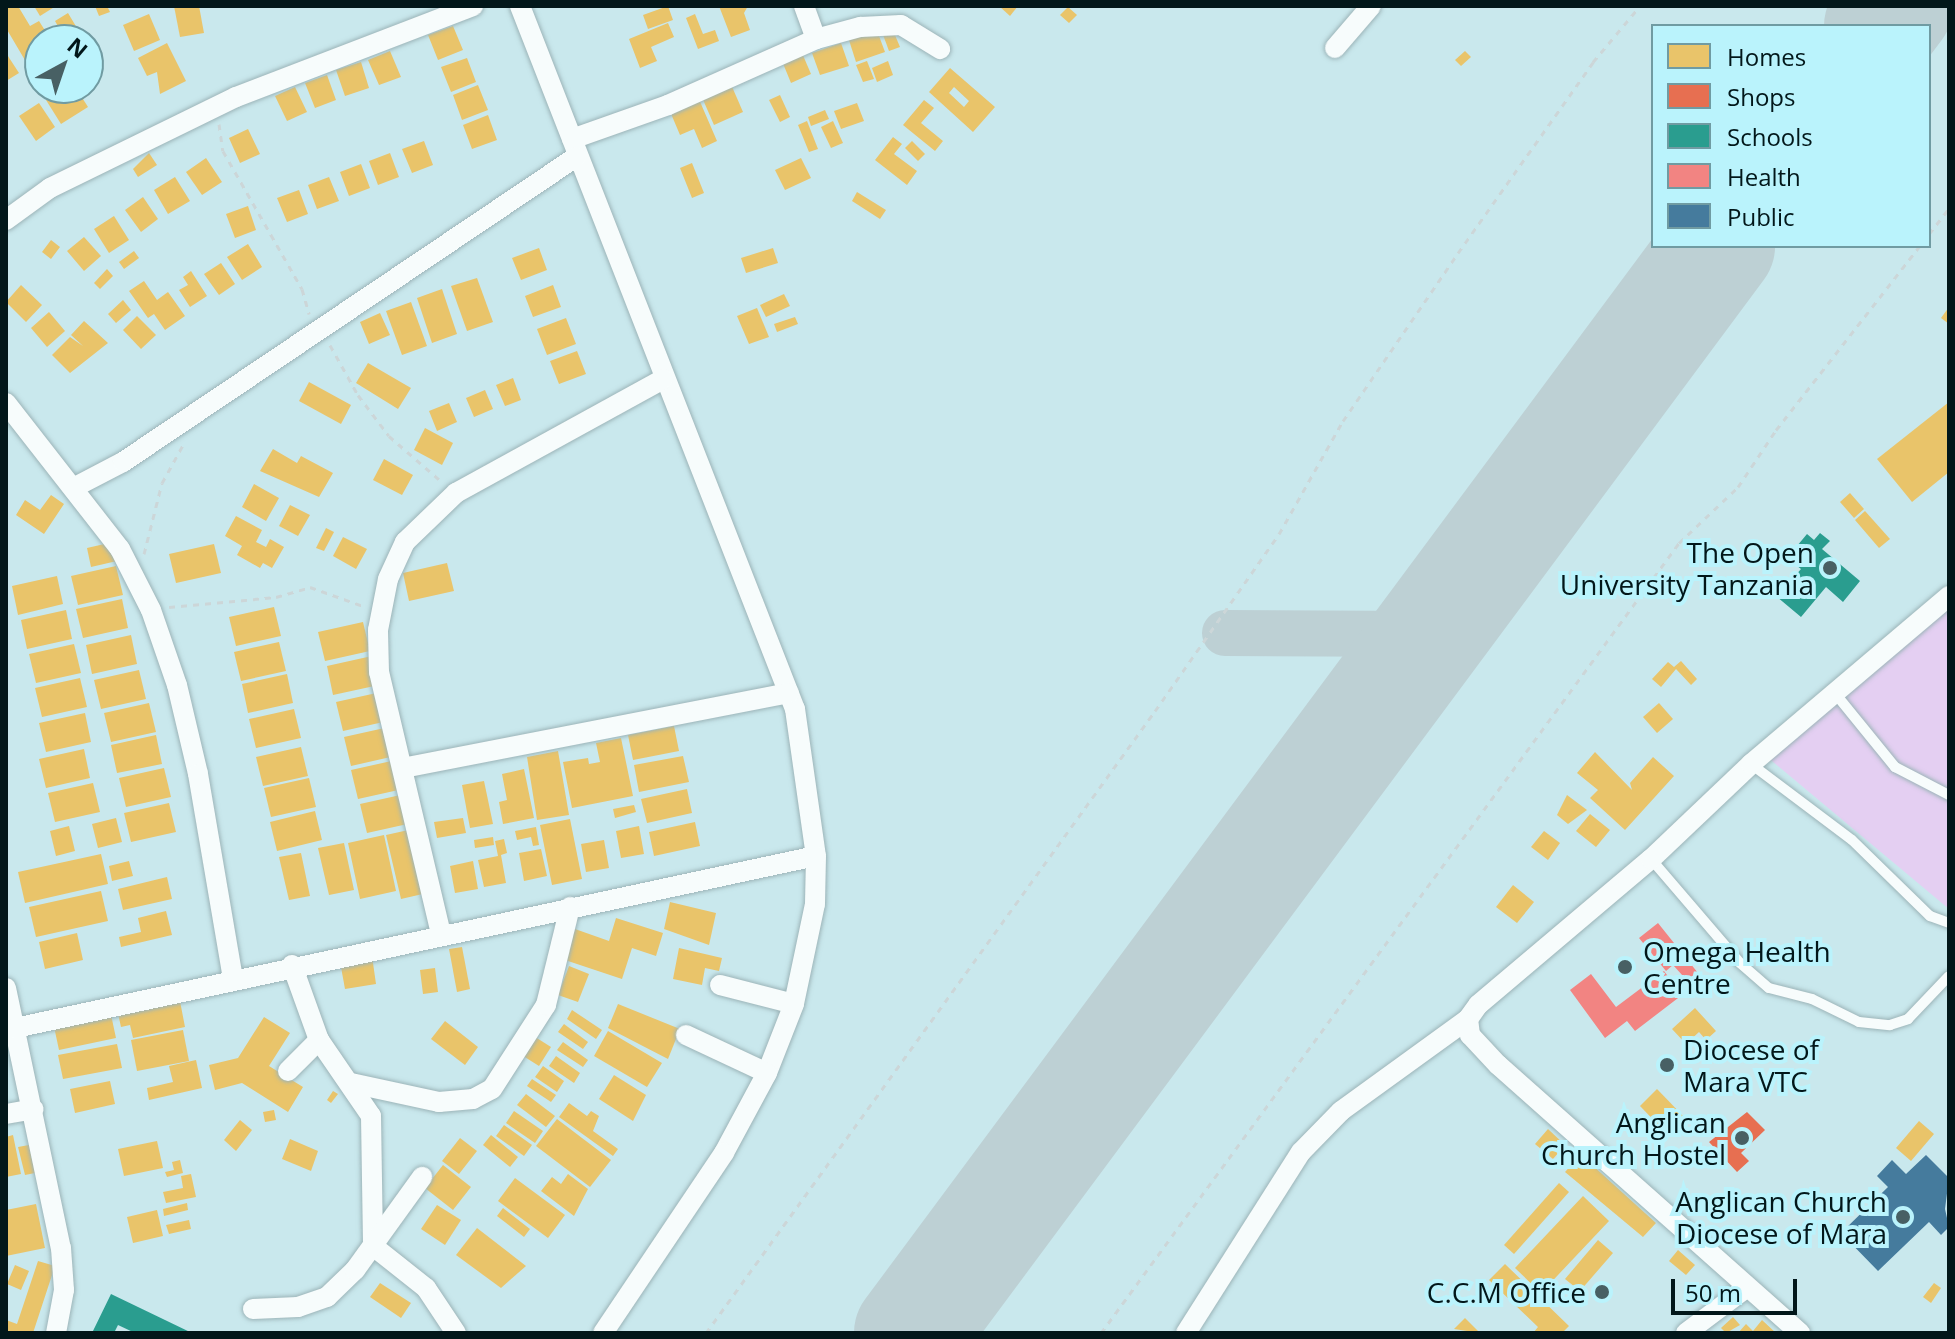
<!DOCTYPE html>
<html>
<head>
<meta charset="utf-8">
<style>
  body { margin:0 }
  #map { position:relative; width:1955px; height:1339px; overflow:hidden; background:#c9e8ed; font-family:"Open Sans",sans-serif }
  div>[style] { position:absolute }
  .green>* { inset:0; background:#e4cff2 }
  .homes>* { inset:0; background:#e9c46a }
  .shops>* { inset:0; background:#e76f51 }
  .schools>* { inset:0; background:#2a9d8f }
  .health>* { inset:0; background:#f28482 }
  .public>* { inset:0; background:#457b9d }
  .taxiway>* { height:46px; margin:-23px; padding:0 23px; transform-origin:23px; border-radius:23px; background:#bdd0d4 }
  .runway>* { height:114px; margin:-57px; padding:0 57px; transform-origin:57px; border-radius:57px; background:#bdd0d4 }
  .path>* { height:3px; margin-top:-1.5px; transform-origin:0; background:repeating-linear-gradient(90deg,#ccd6d8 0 6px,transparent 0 12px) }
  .roads { filter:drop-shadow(0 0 2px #9cb4b8) drop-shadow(0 0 2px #9cb4b8) }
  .service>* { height:10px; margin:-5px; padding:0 5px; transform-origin:5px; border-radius:5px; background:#f7fcfc }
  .minor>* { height:20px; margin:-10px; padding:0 10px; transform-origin:10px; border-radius:10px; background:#f7fcfc }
  .dots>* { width:22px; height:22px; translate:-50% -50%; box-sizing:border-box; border:4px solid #baf3fc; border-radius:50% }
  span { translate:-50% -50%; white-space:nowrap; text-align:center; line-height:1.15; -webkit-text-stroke:8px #baf3fc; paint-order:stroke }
  .poi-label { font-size:28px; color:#02171a }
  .right { translate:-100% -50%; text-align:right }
  .left { translate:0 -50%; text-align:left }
  .frame { position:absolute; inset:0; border:8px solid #02171a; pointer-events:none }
  .legend { position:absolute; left:1651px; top:24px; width:280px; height:224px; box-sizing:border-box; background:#baf3fc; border:2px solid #709ba2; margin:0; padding:10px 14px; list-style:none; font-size:24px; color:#02171a }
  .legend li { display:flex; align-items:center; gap:16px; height:40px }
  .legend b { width:40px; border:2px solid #709ba2 }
  .north { position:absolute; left:24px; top:24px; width:80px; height:80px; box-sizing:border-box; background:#baf3fc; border:2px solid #709ba2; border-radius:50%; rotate:40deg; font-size:22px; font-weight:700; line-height:32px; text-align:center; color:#02171a }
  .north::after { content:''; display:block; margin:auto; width:28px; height:36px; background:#486064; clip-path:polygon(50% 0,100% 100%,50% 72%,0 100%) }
  .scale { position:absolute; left:1671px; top:1279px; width:126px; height:36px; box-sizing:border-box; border:4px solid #02171a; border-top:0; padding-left:10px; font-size:24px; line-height:28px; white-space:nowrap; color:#02171a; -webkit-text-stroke:6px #baf3fc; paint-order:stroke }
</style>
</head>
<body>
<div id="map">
  <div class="green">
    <i style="clip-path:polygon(1949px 588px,1949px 909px,1760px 751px)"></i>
  </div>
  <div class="homes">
    <i style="clip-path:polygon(18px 6px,30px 26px,39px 21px,51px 40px,40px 40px,40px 60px,29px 67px,6px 28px,6px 7px)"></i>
    <i style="clip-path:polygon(34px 6px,56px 6px,40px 16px)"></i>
    <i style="clip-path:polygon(95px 6px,107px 6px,110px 12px,99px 16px)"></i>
    <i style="clip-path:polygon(174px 6px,199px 6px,204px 33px,180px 37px)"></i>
    <i style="clip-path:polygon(668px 6px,673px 20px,648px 29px,643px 15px)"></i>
    <i style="clip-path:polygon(719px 6px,748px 6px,744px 13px,750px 30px,731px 37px)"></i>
    <i style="clip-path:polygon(999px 6px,1018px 6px,1010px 16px)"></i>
    <i style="clip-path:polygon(1068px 7px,1077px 15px,1069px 23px,1060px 15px)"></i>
    <i style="clip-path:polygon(68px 13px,83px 38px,55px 40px,63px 35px,55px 21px)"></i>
    <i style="clip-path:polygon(149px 14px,160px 40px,134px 51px,123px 25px)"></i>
    <i style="clip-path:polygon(695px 14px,703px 34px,715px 30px,719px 41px,698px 49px,686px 18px)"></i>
    <i style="clip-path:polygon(668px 23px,674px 37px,651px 47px,657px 61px,640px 68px,629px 39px)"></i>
    <i style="clip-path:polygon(453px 26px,463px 50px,438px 60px,428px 35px)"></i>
    <i style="clip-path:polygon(876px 28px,885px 52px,856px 62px,848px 37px)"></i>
    <i style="clip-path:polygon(892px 28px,900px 47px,889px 51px,882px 32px)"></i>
    <i style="clip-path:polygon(167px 43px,186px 81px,160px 94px,157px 72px,147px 76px,138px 58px)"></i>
    <i style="clip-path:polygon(841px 43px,849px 66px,820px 75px,812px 53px)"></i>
    <i style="clip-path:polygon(390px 51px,401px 77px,379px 85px,368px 60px)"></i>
    <i style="clip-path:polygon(1465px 51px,1471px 57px,1461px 66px,1455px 60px)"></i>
    <i style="clip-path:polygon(6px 53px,19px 73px,6px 81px)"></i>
    <i style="clip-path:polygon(802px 53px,811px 74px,791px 83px,782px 61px)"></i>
    <i style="clip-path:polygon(467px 58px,476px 82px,451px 92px,441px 67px)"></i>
    <i style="clip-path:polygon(867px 61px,874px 79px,863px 82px,856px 65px)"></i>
    <i style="clip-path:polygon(888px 61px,893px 75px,877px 82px,872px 68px)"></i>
    <i style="clip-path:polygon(361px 62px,369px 88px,345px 96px,336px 70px)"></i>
    <i style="clip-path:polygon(evenodd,950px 68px,995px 107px,973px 132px,929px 92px,950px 68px,954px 87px,969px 101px,964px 107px,949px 93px,954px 87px)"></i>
    <i style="clip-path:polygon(327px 75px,336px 100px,315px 108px,305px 83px)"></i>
    <i style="clip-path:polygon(730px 82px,743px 112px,714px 125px,701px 95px)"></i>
    <i style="clip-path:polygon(478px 85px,488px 110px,462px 120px,453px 95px)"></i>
    <i style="clip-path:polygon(295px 87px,307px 112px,287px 121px,275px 96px)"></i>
    <i style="clip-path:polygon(67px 88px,76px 88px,88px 107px,61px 124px,46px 100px)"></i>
    <i style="clip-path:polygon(780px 95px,790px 117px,780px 122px,769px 100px)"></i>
    <i style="clip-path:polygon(698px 97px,717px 141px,702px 148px,694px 129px,680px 135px,669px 109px)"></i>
    <i style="clip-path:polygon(924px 100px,934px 108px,921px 123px,943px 141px,935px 151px,903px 125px)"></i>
    <i style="clip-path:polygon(39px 103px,55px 127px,36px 141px,19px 116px)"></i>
    <i style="clip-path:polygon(857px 103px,864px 121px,841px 129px,834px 111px)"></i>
    <i style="clip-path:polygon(825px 110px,829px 119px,811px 126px,808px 117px)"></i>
    <i style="clip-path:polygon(488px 115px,497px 140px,472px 149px,463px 125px)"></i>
    <i style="clip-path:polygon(807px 121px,818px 149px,809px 152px,798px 125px)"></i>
    <i style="clip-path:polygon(833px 121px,843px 143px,831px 148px,821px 127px)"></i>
    <i style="clip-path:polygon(248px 129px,260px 154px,240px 163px,229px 138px)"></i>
    <i style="clip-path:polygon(893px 137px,902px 144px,894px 154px,917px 171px,907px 185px,875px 160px)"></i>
    <i style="clip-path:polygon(424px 141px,433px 165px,412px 173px,402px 149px)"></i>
    <i style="clip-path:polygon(912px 141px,925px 154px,918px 161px,905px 148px)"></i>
    <i style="clip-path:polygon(149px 153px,157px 165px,138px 177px,133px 169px)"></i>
    <i style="clip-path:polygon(390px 153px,399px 177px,378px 185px,369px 161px)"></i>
    <i style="clip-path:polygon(206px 158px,222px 182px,202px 195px,186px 172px)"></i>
    <i style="clip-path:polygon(801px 158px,811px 178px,785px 190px,775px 170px)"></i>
    <i style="clip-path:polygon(692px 163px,704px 193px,692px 198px,680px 168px)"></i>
    <i style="clip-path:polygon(361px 164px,370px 188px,349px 196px,340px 172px)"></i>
    <i style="clip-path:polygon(175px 177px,190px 201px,168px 214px,154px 190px)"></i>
    <i style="clip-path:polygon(329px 177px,339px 201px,317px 209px,308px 185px)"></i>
    <i style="clip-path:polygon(299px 190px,308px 214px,287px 222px,277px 198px)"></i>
    <i style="clip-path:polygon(857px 192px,886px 210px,880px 219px,852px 201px)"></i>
    <i style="clip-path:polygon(143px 197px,158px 219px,141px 232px,125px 210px)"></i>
    <i style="clip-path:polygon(248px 206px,256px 230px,235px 238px,226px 214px)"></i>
    <i style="clip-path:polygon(114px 216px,129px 240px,109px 253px,94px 229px)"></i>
    <i style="clip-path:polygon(84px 237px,101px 256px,84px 271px,67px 251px)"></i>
    <i style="clip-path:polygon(51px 240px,60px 247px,51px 259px,42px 252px)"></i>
    <i style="clip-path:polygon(248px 244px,262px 267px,242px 280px,227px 257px)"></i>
    <i style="clip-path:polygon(539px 248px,547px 270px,521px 280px,512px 258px)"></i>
    <i style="clip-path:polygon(773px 248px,778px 263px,746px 273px,741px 258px)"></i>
    <i style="clip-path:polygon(134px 251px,139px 258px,124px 269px,119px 262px)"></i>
    <i style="clip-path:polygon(221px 263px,235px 284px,219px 295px,204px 274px)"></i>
    <i style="clip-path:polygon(107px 269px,113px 276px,100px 289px,94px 283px)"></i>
    <i style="clip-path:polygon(191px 271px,207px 296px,190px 307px,179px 290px,188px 285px,183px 277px)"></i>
    <i style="clip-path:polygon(477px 278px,493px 322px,467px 331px,451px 286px)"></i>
    <i style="clip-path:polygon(144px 281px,157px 300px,168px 292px,185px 316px,165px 330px,154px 314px,148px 318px,129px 291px)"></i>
    <i style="clip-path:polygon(21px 285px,42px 305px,26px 322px,6px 302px)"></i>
    <i style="clip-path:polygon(553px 285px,561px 307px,533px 317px,525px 296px)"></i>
    <i style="clip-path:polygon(442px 289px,457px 334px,432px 343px,417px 298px)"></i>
    <i style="clip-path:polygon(784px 294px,790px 306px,766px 317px,760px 305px)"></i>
    <i style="clip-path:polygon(123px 300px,131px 310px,116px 323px,108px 314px)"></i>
    <i style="clip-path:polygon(411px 302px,427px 346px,402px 355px,386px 311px)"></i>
    <i style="clip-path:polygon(1949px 307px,1949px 324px,1941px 318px)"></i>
    <i style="clip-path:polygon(757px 308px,769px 337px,749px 344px,737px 316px)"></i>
    <i style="clip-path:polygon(49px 312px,65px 331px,47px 347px,31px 328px)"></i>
    <i style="clip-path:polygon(380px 313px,390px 335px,369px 344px,360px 322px)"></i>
    <i style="clip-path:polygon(137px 316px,156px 335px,141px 349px,123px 330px)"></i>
    <i style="clip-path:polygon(795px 317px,798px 324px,777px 332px,774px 324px)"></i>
    <i style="clip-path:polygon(566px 318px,576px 344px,547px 355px,537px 329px)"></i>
    <i style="clip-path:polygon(84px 321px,108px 343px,70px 373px,52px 355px,70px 337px,83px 346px,71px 335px)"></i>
    <i style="clip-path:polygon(577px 351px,586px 374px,559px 384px,550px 361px)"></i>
    <i style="clip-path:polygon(368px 363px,411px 388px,398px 409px,356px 383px)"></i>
    <i style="clip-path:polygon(513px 378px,521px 400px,505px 406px,496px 385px)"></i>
    <i style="clip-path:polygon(309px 382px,351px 405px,341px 424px,299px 401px)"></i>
    <i style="clip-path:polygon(485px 390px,493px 409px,474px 417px,466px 398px)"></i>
    <i style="clip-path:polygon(1949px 402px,1949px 472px,1912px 502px,1877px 459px)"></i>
    <i style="clip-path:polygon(449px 403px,457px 422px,437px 431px,429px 411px)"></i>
    <i style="clip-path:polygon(425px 428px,453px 443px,442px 465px,414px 450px)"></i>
    <i style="clip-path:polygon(273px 449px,297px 463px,301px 456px,333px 473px,319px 497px,260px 471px)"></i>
    <i style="clip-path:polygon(384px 459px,413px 475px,402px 495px,373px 480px)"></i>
    <i style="clip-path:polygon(254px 484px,279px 498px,266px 521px,242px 507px)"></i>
    <i style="clip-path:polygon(1850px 493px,1864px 509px,1854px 518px,1840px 502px)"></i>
    <i style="clip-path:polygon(51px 495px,64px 504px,44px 534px,16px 515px,25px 500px,40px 510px)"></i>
    <i style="clip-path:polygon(290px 505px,310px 515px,298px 536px,279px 526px)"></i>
    <i style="clip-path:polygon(1865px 511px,1890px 539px,1879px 548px,1855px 520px)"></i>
    <i style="clip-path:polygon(236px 516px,262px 530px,256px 542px,266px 547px,270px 539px,284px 547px,272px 568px,263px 563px,260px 568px,237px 555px,242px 546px,225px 536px)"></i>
    <i style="clip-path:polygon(326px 528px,334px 532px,324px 551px,316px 548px)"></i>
    <i style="clip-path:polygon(343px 537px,367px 549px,356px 569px,333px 556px)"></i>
    <i style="clip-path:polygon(113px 542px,117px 561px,91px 567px,87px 548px)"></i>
    <i style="clip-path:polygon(214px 544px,221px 573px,176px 583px,169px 554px)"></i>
    <i style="clip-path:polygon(447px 563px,454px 591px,409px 601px,403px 573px)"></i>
    <i style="clip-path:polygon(116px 566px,123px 595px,78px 605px,71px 576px)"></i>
    <i style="clip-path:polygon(57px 576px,63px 604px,18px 615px,12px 586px)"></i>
    <i style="clip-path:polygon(122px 599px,128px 628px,83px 638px,76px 609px)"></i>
    <i style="clip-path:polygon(274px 607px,281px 636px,236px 646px,229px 617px)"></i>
    <i style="clip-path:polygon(66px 610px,72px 639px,27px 649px,21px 620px)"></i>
    <i style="clip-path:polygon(363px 622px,370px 651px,325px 661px,318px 632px)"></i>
    <i style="clip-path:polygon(131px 635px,137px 664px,92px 674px,86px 645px)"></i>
    <i style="clip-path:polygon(279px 642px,286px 671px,241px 681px,234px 652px)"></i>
    <i style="clip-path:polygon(74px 644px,81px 673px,36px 683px,29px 654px)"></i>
    <i style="clip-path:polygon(372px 656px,379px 685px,333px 695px,327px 666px)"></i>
    <i style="clip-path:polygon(1681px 661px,1697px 679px,1691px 685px,1676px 669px,1661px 687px,1652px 679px,1668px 662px,1674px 667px)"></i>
    <i style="clip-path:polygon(139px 670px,146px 699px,101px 709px,94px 680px)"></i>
    <i style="clip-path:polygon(287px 674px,293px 703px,248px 713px,242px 684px)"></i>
    <i style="clip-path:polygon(80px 678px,87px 707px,42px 717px,35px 688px)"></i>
    <i style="clip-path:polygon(381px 692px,388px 721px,343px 731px,336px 702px)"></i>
    <i style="clip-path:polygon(149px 703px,156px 732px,111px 742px,104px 713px)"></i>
    <i style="clip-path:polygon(1659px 703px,1673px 719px,1657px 733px,1643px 717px)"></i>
    <i style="clip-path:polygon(294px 709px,301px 738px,256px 748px,249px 719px)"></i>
    <i style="clip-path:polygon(85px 713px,91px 742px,46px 752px,39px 723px)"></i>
    <i style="clip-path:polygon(674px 726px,679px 751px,633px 760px,628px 735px)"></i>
    <i style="clip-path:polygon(389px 727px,395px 756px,351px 766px,344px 737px)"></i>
    <i style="clip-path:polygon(156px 735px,162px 764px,117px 773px,111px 745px)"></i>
    <i style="clip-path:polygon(621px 738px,633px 796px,572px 808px,563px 762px,588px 758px,589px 764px,600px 762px,596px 743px)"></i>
    <i style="clip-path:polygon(301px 747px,308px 776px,263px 786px,256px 757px)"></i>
    <i style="clip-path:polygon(84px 749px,90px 778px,46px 788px,39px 759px)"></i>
    <i style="clip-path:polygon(558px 751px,569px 815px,537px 820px,527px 757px)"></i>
    <i style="clip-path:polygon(1595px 752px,1632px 790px,1630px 783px,1653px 757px,1674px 776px,1625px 830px,1590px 798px,1598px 790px,1577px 773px)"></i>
    <i style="clip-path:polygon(683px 756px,689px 782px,639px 792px,634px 765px)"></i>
    <i style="clip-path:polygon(396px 760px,403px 789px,358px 799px,351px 770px)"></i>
    <i style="clip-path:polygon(164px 768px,171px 797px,126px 807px,119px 778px)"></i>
    <i style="clip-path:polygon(524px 769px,534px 818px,503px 824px,499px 802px,507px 800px,502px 774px)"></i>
    <i style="clip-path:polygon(309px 778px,316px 807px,271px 817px,264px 788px)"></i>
    <i style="clip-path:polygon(484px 781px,493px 824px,470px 828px,462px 785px)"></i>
    <i style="clip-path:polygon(93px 783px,100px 812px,55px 822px,48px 793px)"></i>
    <i style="clip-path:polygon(687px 789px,692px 813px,647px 823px,641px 799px)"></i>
    <i style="clip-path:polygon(405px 794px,412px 823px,367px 833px,360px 804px)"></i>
    <i style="clip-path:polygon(1567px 795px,1587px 810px,1568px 824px,1557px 815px)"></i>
    <i style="clip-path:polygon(169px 803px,176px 832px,131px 842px,124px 813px)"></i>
    <i style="clip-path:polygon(634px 805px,636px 812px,615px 818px,613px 809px)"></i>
    <i style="clip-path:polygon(315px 811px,322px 840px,277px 851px,270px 822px)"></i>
    <i style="clip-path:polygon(1590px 814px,1610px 830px,1596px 847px,1576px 831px)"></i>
    <i style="clip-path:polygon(116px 818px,122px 842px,98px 848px,92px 824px)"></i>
    <i style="clip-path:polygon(463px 818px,466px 833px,437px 838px,434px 822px)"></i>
    <i style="clip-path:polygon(570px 819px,582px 879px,552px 885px,540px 825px)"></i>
    <i style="clip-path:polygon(695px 822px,700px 846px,654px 856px,649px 832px)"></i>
    <i style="clip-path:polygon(69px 826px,75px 851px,56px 856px,50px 831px)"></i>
    <i style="clip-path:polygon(639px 826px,644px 854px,621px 858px,616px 831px)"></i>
    <i style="clip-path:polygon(536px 827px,539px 845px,533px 846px,531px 837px,517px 840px,515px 831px)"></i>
    <i style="clip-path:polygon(413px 829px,427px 893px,401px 899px,386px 835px)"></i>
    <i style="clip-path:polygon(1544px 831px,1560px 843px,1548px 860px,1531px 847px)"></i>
    <i style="clip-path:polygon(384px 835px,396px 891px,360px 899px,348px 843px)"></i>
    <i style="clip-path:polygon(493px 837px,494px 845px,475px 848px,474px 840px)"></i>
    <i style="clip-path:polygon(504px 839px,507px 853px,501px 855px,506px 883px,484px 887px,478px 860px,498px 856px,495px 841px)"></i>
    <i style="clip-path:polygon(604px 840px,609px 868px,586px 872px,581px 844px)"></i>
    <i style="clip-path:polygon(344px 843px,354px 890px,329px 895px,318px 848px)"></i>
    <i style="clip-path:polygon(541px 849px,547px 876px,524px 881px,519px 853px)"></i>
    <i style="clip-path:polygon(301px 853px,310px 896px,289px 900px,279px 857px)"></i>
    <i style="clip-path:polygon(101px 854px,108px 884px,25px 903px,18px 872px)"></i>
    <i style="clip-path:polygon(129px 861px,133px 876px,112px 881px,109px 866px)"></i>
    <i style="clip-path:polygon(473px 861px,478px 889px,455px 893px,450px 866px)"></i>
    <i style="clip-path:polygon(167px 877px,172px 899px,123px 910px,118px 889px)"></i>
    <i style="clip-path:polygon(1513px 885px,1534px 902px,1517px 923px,1496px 907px)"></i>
    <i style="clip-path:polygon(101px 891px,108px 921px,36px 937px,29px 907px)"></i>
    <i style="clip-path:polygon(670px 902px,716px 913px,709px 945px,664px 929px)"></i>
    <i style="clip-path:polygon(166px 911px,172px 935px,121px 947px,119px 937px,141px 932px,138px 918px)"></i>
    <i style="clip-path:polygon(616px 918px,663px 933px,656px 956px,632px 948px,622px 979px,565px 960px,575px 929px,609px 941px)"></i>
    <i style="clip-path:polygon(77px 933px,83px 960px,45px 969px,39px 942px)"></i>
    <i style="clip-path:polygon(462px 947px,470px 989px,457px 992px,449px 949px)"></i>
    <i style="clip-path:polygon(679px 948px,722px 958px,719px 971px,705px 968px,702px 985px,673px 979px)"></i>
    <i style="clip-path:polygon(372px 956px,376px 984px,345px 989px,341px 967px)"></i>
    <i style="clip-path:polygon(569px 966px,589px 974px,578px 1002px,558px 995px)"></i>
    <i style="clip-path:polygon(435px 968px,438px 992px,423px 994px,420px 970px)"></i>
    <i style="clip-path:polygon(179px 996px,185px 1027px,133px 1038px,130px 1025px,121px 1027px,117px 1009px)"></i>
    <i style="clip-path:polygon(618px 1004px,680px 1029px,668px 1059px,608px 1028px)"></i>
    <i style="clip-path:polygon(1695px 1008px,1716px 1031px,1706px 1040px,1699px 1032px,1686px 1044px,1672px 1029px)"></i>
    <i style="clip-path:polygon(110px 1010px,116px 1038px,59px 1050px,53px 1022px)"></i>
    <i style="clip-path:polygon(572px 1010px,602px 1030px,596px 1039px,567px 1019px)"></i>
    <i style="clip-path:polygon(264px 1017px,290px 1033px,269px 1066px,303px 1087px,288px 1112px,242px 1083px,215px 1090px,209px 1065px,238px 1058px)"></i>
    <i style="clip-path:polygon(445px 1021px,478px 1047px,465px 1065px,431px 1039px)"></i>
    <i style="clip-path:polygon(564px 1024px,588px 1042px,583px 1049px,558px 1032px)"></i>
    <i style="clip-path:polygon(183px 1030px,189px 1061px,137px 1071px,131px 1040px)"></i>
    <i style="clip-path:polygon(608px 1031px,662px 1063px,647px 1087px,594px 1056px)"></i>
    <i style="clip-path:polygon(532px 1035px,551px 1047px,539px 1066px,520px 1054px)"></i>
    <i style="clip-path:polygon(563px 1042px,588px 1060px,583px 1067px,557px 1050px)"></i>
    <i style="clip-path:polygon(117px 1044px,122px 1068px,63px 1079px,58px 1055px)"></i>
    <i style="clip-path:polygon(556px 1056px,580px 1073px,574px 1083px,549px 1066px)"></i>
    <i style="clip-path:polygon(196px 1060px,202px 1088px,149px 1100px,147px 1088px,173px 1082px,169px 1066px)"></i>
    <i style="clip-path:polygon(543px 1066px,564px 1081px,557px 1092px,535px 1077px)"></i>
    <i style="clip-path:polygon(614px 1075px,646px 1095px,633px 1121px,599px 1099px)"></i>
    <i style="clip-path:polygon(532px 1079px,556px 1095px,551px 1102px,527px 1086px)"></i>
    <i style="clip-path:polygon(110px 1081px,115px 1104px,75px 1113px,70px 1089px)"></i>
    <i style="clip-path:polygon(1657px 1089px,1686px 1119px,1669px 1136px,1640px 1106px)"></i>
    <i style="clip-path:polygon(333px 1091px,338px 1094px,331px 1103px,327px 1100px)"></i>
    <i style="clip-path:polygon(526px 1094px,555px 1116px,546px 1127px,517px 1105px)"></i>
    <i style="clip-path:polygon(569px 1103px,587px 1116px,591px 1111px,599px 1116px,593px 1131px,618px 1149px,613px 1156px,559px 1117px)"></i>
    <i style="clip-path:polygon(274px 1110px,276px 1120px,265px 1122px,263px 1112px)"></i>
    <i style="clip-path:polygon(514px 1111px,543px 1131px,535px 1143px,506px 1123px)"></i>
    <i style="clip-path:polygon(557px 1119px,611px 1160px,590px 1187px,536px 1146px)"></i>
    <i style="clip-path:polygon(240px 1120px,252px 1130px,236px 1151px,224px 1140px)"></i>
    <i style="clip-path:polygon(1919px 1121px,1934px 1134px,1911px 1161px,1896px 1148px)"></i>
    <i style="clip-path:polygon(504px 1125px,532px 1145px,524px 1156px,496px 1136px)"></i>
    <i style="clip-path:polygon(1548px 1129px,1565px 1145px,1553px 1159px,1535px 1144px)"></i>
    <i style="clip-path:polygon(13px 1135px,21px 1174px,6px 1177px,6px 1137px)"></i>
    <i style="clip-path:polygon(491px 1135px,518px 1157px,510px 1167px,483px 1145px)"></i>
    <i style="clip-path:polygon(460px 1138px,477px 1151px,459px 1174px,442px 1161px)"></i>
    <i style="clip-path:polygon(290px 1139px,318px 1151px,311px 1171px,282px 1159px)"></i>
    <i style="clip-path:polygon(157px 1141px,163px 1168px,124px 1176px,118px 1149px)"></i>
    <i style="clip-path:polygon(29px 1145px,35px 1173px,25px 1175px,18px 1147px)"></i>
    <i style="clip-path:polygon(1577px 1159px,1586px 1167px,1590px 1163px,1656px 1223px,1643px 1237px,1565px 1172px)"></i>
    <i style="clip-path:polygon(180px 1160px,183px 1173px,167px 1177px,165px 1172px,174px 1170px,172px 1162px)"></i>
    <i style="clip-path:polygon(443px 1165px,471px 1187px,453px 1210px,425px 1188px)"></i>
    <i style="clip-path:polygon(191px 1174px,196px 1197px,166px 1203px,163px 1192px,183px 1188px,181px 1176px)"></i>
    <i style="clip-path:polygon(568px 1174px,588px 1189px,574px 1216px,541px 1191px,552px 1177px,561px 1184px)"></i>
    <i style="clip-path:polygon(515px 1178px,565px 1215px,548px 1238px,498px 1201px)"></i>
    <i style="clip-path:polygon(1559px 1183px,1569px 1192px,1514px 1254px,1504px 1245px)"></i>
    <i style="clip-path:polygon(1583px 1196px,1609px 1221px,1541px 1293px,1515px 1268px)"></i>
    <i style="clip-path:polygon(187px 1203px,188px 1210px,164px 1216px,163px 1209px)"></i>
    <i style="clip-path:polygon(36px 1204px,45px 1248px,6px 1256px,6px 1210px)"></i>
    <i style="clip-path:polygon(437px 1205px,461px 1220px,445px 1245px,421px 1229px)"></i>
    <i style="clip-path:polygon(503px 1208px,530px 1229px,524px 1237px,497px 1216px)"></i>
    <i style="clip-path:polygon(157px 1210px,163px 1236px,133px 1243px,127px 1217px)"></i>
    <i style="clip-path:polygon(189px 1220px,191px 1229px,169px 1234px,166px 1225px)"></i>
    <i style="clip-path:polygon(477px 1228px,526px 1266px,501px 1288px,456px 1255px)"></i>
    <i style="clip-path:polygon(1598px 1240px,1613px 1253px,1580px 1291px,1565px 1279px)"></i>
    <i style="clip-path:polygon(1678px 1250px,1695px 1265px,1686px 1275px,1669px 1261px)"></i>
    <i style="clip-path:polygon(38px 1261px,55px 1266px,33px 1333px,6px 1333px,6px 1320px,17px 1324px)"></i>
    <i style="clip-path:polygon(1505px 1264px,1569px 1326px,1562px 1333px,1533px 1333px,1538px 1327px,1489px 1280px)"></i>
    <i style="clip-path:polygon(15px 1265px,29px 1271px,21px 1290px,7px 1284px)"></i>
    <i style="clip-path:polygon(380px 1283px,411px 1303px,401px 1318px,370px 1297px)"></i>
    <i style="clip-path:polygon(1934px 1283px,1941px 1288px,1931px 1303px,1923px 1297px)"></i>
    <i style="clip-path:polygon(1733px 1317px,1740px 1325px,1726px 1333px,1721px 1328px)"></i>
    <i style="clip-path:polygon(1465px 1318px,1480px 1333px,1454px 1329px)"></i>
    <i style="clip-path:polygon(1762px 1320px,1776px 1333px,1738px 1333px,1746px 1324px,1753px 1331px)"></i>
  </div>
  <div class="shops">
    <i style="clip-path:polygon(1747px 1112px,1765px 1130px,1741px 1153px,1749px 1161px,1737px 1172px,1709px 1142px)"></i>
  </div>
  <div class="schools">
    <i style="clip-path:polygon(1820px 533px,1830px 541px,1822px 549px,1860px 581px,1843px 602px,1826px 587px,1801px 617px,1777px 597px,1801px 569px,1787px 558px,1807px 534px,1814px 540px)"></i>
    <i style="clip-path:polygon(111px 1294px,192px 1333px,135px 1333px,118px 1325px,114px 1333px,92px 1333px)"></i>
  </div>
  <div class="health">
    <i style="clip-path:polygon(1658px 923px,1698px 973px,1679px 988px,1675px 983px,1683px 976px,1673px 965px,1666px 971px,1639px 938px)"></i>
    <i style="clip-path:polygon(1664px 971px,1682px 995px,1635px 1031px,1627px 1021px,1605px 1038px,1570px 990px,1591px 974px,1616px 1007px)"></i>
  </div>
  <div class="public">
    <i style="clip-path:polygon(1926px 1155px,1949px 1178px,1945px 1209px,1949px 1227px,1941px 1235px,1929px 1222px,1878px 1271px,1841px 1233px,1888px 1187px,1877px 1176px,1892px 1160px,1906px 1174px)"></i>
  </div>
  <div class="taxiway">
    <i style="left:1225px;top:633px;width:205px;rotate:0.3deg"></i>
  </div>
  <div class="runway">
    <i style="left:1881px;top:26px;width:25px;rotate:-53deg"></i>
    <i style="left:911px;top:1333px;width:1354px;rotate:-53.41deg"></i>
  </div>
  <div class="path">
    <i style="left:219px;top:124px;width:27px;rotate:82deg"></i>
    <i style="left:223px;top:151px;width:159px;rotate:60.2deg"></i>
    <i style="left:302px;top:289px;width:26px;rotate:74deg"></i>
    <i style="left:1929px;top:234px;width:33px;rotate:-52deg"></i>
    <i style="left:330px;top:345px;width:57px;rotate:60.8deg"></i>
    <i style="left:358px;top:395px;width:51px;rotate:52.9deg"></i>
    <i style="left:389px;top:436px;width:72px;rotate:41deg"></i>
    <i style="left:144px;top:554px;width:73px;rotate:-75.8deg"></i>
    <i style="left:162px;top:483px;width:43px;rotate:-61.1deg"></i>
    <i style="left:169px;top:607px;width:107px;rotate:-5.3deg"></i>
    <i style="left:276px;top:597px;width:35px;rotate:-16deg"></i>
    <i style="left:310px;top:587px;width:56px;rotate:19.7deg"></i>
    <i style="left:706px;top:1333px;width:767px;rotate:-54.18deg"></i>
    <i style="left:1155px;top:711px;width:216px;rotate:-55deg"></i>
    <i style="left:1279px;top:534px;width:130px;rotate:-60.5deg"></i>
    <i style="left:1343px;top:421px;width:204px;rotate:-55.6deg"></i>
    <i style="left:1458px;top:253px;width:234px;rotate:-54.7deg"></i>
    <i style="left:1593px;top:62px;width:73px;rotate:-50deg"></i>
    <i style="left:1101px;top:1333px;width:979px;rotate:-53.81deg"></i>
    <i style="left:1679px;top:543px;width:81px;rotate:-43.5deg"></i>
    <i style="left:1738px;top:487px;width:69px;rotate:-56.3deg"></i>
    <i style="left:1776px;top:430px;width:234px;rotate:-52deg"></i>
  </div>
  <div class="roads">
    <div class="service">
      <i style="left:1834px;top:692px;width:97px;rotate:50.9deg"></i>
      <i style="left:1895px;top:767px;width:61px;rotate:27.4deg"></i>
      <i style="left:1751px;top:764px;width:126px;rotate:37deg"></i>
      <i style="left:1852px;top:840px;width:109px;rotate:44.3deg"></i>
      <i style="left:1930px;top:916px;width:20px;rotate:20deg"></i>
      <i style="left:1651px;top:859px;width:137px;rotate:49.4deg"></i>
      <i style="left:1740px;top:963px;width:38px;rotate:41deg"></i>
      <i style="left:1769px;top:988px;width:44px;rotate:14.3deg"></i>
      <i style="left:1812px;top:999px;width:52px;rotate:26.1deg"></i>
      <i style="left:1859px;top:1022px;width:31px;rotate:6deg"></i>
      <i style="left:1890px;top:1025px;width:19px;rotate:-18deg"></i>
      <i style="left:1908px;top:1019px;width:59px;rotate:-46.4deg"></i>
    </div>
    <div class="minor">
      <i style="left:520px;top:6px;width:755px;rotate:68.64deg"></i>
      <i style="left:795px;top:709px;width:148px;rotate:81.9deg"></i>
      <i style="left:816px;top:856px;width:48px;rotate:91.2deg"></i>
      <i style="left:815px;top:904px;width:102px;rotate:101.9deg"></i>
      <i style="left:794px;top:1004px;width:74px;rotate:111.4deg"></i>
      <i style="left:767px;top:1073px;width:91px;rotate:118.3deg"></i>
      <i style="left:724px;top:1153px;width:217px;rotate:123.9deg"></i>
      <i style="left:804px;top:6px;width:35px;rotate:70deg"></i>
      <i style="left:1335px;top:48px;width:55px;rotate:-49.4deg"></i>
      <i style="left:572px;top:139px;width:102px;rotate:-19.5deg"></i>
      <i style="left:668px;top:105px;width:162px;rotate:-24deg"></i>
      <i style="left:816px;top:39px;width:46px;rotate:-15.3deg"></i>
      <i style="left:860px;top:27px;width:41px;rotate:-2.8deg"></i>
      <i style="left:901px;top:25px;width:46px;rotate:31.6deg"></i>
      <i style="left:6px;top:220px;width:54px;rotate:-36deg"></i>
      <i style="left:50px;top:188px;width:207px;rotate:-26.1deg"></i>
      <i style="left:236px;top:97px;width:254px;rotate:-21deg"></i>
      <i style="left:6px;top:403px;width:185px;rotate:52deg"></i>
      <i style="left:120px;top:549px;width:68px;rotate:63.1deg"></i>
      <i style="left:151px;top:610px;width:79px;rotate:70.9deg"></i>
      <i style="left:177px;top:685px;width:91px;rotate:76.7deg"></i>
      <i style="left:198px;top:774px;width:207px;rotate:80.3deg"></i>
      <i style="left:73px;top:488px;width:56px;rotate:-27.5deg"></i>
      <i style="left:123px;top:462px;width:546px;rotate:-33.95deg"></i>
      <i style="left:403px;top:768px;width:393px;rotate:-11deg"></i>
      <i style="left:441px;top:934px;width:269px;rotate:-103.3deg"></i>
      <i style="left:379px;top:672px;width:42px;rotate:-91.4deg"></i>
      <i style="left:378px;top:630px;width:52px;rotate:-78.9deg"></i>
      <i style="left:388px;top:579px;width:41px;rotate:-65.3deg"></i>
      <i style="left:405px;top:542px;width:71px;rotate:-43.9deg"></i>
      <i style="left:456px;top:493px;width:236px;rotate:-28.8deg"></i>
      <i style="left:292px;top:965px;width:80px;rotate:70.2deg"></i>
      <i style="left:319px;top:1040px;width:92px;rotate:55.6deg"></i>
      <i style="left:371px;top:1116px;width:130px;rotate:89.1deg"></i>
      <i style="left:373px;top:1246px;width:68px;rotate:38.4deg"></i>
      <i style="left:426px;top:1288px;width:54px;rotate:56.3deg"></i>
      <i style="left:720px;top:985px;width:76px;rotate:14.4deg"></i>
      <i style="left:6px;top:988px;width:266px;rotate:78.1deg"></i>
      <i style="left:61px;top:1248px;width:42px;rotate:85.9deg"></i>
      <i style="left:64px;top:1290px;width:44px;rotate:100.5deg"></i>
      <i style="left:15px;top:1028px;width:819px;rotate:-12.12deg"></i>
      <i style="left:686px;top:1035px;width:89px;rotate:25.1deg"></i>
      <i style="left:288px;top:1071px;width:44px;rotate:-45deg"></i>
      <i style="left:351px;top:1083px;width:90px;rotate:12.2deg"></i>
      <i style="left:439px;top:1102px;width:34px;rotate:-5deg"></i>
      <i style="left:473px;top:1099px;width:21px;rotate:-28deg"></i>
      <i style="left:492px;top:1089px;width:100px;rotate:-57.3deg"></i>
      <i style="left:546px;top:1005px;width:101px;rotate:-76.2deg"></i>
      <i style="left:6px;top:1114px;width:28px;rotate:-10deg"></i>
      <i style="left:253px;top:1309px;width:45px;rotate:-2.5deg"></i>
      <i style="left:298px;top:1307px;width:31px;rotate:-19deg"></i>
      <i style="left:327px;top:1297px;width:39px;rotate:-44deg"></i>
      <i style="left:355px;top:1270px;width:115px;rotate:-54.2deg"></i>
      <i style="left:1186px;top:1333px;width:214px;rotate:-57.6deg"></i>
      <i style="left:1301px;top:1152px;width:57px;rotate:-45.7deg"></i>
      <i style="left:1341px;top:1111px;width:157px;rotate:-35.9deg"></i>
      <i style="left:1686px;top:1333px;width:75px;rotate:-36.9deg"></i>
      <i style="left:1800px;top:1333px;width:404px;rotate:-138.4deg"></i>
      <i style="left:1498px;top:1065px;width:41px;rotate:-133deg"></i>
      <i style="left:1470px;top:1035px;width:16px;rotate:-97deg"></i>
      <i style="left:1468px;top:1019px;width:17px;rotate:-54deg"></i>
      <i style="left:1478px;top:1005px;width:226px;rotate:-40.2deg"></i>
      <i style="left:1651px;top:859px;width:138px;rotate:-43.5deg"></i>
      <i style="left:1751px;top:764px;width:260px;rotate:-40.3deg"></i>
    </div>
  </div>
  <div class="dots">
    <i style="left:1830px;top:568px;background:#486064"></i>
    <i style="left:1625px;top:967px;background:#486064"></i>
    <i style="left:1667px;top:1065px;background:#486064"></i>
    <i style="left:1742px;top:1138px;background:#486064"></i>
    <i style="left:1903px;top:1217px;background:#486064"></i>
    <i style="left:1602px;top:1292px;background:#486064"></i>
  </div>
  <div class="poi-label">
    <span class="right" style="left:1814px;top:568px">The Open<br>University Tanzania</span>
    <span class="left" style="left:1643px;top:967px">Omega Health<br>Centre</span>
    <span class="left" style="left:1683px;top:1065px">Diocese of<br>Mara VTC</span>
    <span class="right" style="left:1726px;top:1138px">Anglican<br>Church Hostel</span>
    <span class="right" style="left:1887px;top:1217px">Anglican Church<br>Diocese of Mara</span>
    <span class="right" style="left:1586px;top:1292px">C.C.M Office</span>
  </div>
  <div class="frame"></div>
  <ul class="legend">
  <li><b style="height:22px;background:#e9c46a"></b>Homes</li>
  <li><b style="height:22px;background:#e76f51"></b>Shops</li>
  <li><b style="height:22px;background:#2a9d8f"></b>Schools</li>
  <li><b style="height:22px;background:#f28482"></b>Health</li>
  <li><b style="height:22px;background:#457b9d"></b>Public</li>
  </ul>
  <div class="north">N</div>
  <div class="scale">50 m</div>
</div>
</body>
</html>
